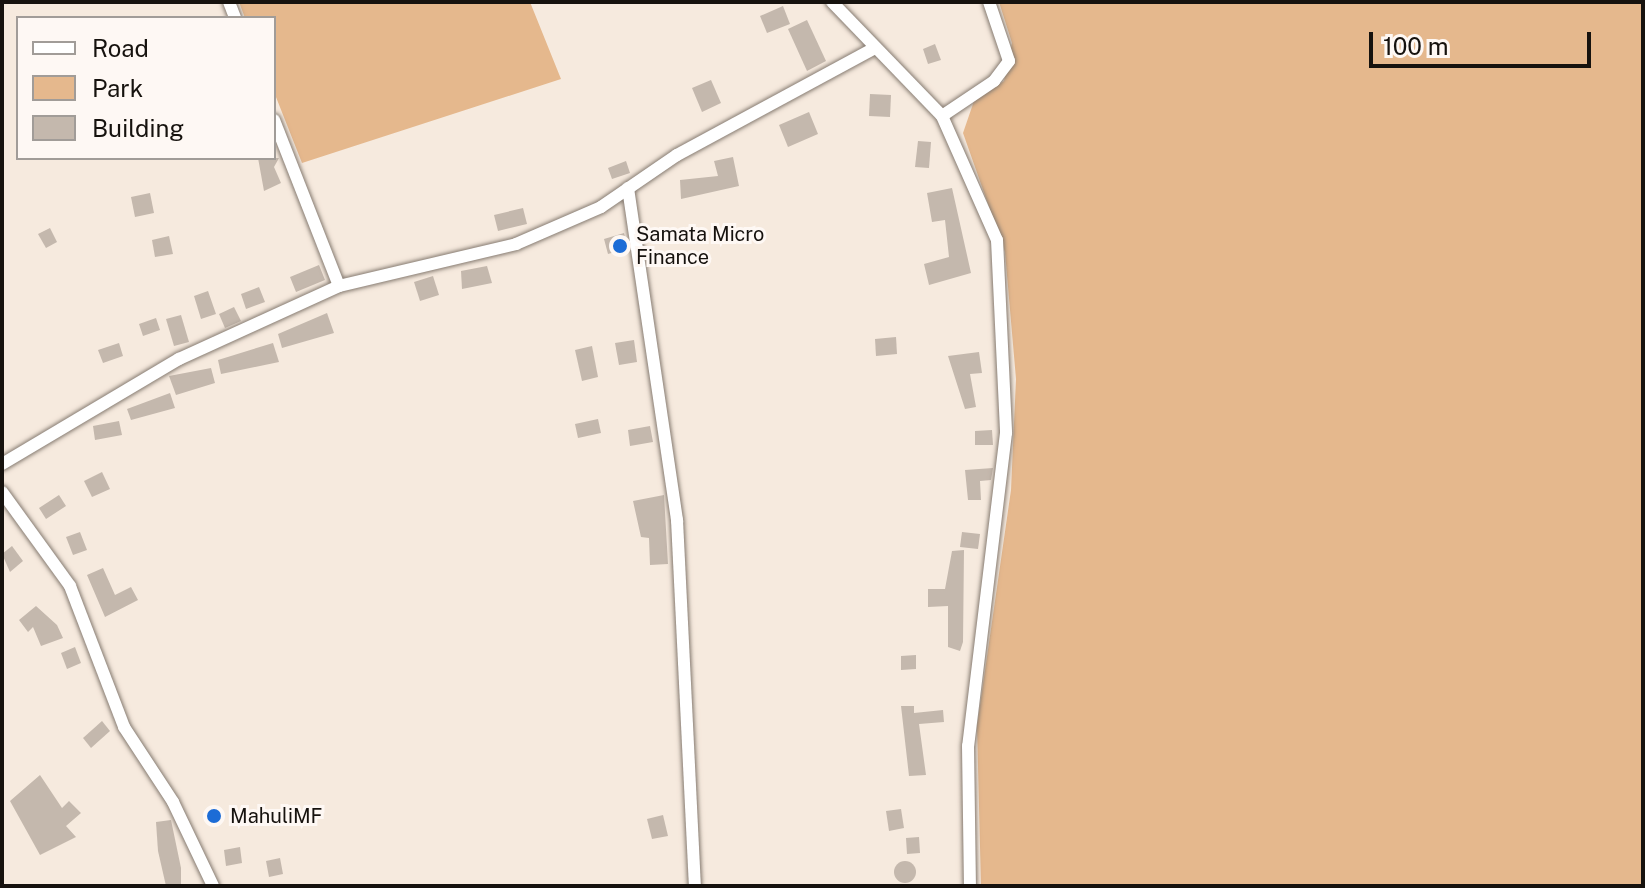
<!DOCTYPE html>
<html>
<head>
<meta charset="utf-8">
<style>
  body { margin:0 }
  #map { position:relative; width:1645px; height:888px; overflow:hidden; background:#f6eade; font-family:"Public Sans",sans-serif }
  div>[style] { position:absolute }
  .green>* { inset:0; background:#e5b88d }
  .building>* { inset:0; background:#c4b8ad }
  .round { border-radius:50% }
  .roads { filter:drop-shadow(0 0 2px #867b71) drop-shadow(0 0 2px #867b71) }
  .street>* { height:12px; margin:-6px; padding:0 6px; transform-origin:6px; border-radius:6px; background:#fff }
  .dots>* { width:22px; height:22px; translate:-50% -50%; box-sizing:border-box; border:4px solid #fef8f4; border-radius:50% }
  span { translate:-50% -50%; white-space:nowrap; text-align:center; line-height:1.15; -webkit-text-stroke:6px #fef8f4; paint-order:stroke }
  .poi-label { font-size:20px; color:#16120e }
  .left { translate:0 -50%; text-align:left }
  .frame { position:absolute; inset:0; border:4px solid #16120e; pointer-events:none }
  .legend { position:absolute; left:16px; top:16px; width:260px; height:144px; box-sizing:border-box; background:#fef8f4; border:2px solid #a19c98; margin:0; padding:10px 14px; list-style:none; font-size:24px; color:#16120e }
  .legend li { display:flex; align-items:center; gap:16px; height:40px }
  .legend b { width:40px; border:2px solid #a19c98 }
  .scale { position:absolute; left:1369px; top:32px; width:222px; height:36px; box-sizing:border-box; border:4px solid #16120e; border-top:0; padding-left:10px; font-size:24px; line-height:28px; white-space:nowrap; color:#16120e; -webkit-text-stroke:6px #fef8f4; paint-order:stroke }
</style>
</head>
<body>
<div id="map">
  <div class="green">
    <i style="clip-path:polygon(239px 2px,530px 2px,561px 79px,302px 163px,274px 92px,274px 18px,245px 18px)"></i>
    <i style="clip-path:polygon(999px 2px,1643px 2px,1643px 886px,981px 886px,977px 726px,1011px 490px,1016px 379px,1005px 252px,963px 133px,974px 101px,1004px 81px,1012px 43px)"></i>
  </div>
  <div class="building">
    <i style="clip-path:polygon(783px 6px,790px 24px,767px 33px,760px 16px)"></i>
    <i style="clip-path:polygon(807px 20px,826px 61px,807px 71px,788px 29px)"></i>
    <i style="clip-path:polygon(935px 44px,941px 60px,928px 64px,923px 49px)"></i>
    <i style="clip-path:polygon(711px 80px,721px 103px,702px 112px,692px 88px)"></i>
    <i style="clip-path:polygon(870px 94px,891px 95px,890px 117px,869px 116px)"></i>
    <i style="clip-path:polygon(809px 112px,818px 134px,788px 147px,779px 125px)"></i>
    <i style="clip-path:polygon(918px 141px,931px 142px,929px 168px,915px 167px)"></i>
    <i style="clip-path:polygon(733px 157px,739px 186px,681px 199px,680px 180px,718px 176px,714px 161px)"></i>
    <i style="clip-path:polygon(258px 158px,279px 158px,274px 167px,281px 183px,264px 191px)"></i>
    <i style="clip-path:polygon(626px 161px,630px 173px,612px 179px,608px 168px)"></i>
    <i style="clip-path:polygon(952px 188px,971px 273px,929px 285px,924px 264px,949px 257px,945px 220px,932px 222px,927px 193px)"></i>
    <i style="clip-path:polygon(150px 193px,154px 213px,135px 217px,131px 197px)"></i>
    <i style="clip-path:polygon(523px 208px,527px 224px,498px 231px,494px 215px)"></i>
    <i style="clip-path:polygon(50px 228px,57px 242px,46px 248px,38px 234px)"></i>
    <i style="clip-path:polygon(624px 233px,628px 248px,608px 254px,604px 239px)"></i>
    <i style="clip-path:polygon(169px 236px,173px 254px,155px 257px,152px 240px)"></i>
    <i style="clip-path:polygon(319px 265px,325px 280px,296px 292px,290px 277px)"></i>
    <i style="clip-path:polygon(487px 266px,492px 283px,462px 289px,461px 271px)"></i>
    <i style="clip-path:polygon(433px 276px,439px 295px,420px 301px,414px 282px)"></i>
    <i style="clip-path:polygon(259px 287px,265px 302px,246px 309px,241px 294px)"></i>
    <i style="clip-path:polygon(208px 291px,216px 314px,201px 319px,194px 296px)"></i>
    <i style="clip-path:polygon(234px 307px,241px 321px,225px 328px,219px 314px)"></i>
    <i style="clip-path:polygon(327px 313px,334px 333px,282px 348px,278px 334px)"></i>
    <i style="clip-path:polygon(181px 315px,189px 342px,174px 346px,166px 319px)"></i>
    <i style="clip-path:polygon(156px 318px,160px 330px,143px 336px,139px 324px)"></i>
    <i style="clip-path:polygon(896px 337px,897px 354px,876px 356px,875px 339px)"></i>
    <i style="clip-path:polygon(634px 340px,637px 362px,619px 365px,615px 343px)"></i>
    <i style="clip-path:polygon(119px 343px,123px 356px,103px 363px,98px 350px)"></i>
    <i style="clip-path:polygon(273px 343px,279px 362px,221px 374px,218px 360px)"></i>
    <i style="clip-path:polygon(592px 346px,598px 377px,582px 381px,575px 350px)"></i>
    <i style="clip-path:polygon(979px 352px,982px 373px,970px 374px,976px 407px,965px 409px,948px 356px)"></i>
    <i style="clip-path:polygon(211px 368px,215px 383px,176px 395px,169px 376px)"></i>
    <i style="clip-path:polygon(170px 393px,175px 408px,131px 420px,127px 409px)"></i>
    <i style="clip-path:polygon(598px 419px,601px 433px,578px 438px,575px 424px)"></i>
    <i style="clip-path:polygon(119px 421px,122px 435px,95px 440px,93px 426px)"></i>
    <i style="clip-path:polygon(650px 426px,653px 442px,630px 446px,628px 430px)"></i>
    <i style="clip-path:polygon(992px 430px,993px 445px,975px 445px,975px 431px)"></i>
    <i style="clip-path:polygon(993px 468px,991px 480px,980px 481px,981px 500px,968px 500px,965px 470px)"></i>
    <i style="clip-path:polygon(102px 472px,110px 489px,92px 497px,84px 481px)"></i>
    <i style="clip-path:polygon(59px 495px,66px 506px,46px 519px,39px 508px)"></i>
    <i style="clip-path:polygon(664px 495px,668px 564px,650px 565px,649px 538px,641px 537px,633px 501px)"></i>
    <i style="clip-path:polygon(80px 532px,87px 550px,73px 555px,66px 537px)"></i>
    <i style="clip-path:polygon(962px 532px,980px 534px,978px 549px,960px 547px)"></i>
    <i style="clip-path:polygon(12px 546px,23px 561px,10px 572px,2px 554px)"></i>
    <i style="clip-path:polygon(964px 550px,963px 642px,960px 651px,948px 647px,948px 606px,928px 607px,928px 589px,945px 589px,952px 551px)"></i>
    <i style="clip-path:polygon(103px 568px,115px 595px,131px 587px,138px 600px,105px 617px,87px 575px)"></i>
    <i style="clip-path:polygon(36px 606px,57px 625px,63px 638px,41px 646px,33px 627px,28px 632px,19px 620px)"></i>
    <i style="clip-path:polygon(75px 647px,81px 663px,67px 669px,61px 653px)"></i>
    <i style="clip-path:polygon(916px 655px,916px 669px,901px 670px,901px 656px)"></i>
    <i style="clip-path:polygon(901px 706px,914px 706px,914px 713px,943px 710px,944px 722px,919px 724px,926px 775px,909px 776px)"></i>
    <i style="clip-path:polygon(102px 721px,110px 731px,91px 748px,83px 738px)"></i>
    <i style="clip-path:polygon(40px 775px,62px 808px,69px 801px,81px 813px,66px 826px,76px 837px,40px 855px,10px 801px)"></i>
    <i style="clip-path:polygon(901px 809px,904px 828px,889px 831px,886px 811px)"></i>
    <i style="clip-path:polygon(663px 815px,668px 836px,652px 839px,647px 819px)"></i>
    <i style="clip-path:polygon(171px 820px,181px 868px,181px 886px,166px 886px,158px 851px,156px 822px)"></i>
    <i style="clip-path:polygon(919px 837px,920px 853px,907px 854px,906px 838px)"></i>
    <i style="clip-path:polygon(240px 847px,242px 863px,226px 866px,224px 850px)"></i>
    <i style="clip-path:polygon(280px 858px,283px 874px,269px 877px,266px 861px)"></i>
    <i class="round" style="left:894px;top:861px;width:22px;height:22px"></i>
  </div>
  <div class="roads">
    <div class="street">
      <i style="left:229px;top:2px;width:17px;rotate:69deg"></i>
      <i style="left:832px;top:2px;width:158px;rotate:46deg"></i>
      <i style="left:942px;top:116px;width:136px;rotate:66.1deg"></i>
      <i style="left:997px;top:240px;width:193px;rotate:87.3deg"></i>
      <i style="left:1006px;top:433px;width:315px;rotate:96.9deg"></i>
      <i style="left:968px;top:746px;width:140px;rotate:89.2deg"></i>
      <i style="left:942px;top:116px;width:63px;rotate:-33.9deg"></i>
      <i style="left:994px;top:81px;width:25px;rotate:-53deg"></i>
      <i style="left:1009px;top:61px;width:62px;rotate:-108.7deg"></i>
      <i style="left:274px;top:120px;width:178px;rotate:68.6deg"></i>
      <i style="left:628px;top:188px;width:336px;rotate:81.6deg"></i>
      <i style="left:677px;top:520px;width:366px;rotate:87.2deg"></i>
      <i style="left:2px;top:464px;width:206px;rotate:-30.7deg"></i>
      <i style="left:179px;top:359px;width:176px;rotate:-24.5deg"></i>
      <i style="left:339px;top:286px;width:182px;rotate:-13.3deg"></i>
      <i style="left:516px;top:244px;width:93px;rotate:-23.5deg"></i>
      <i style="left:601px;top:207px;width:92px;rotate:-34.4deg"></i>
      <i style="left:677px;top:155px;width:225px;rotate:-28.4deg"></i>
      <i style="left:2px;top:492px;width:116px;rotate:54.1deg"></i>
      <i style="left:70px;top:586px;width:151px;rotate:69deg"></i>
      <i style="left:124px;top:727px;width:90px;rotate:56.8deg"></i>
      <i style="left:173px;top:802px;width:93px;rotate:64.5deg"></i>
    </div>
  </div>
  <div class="dots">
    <i style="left:620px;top:246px;background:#1c6cd6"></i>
    <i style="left:214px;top:816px;background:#1c6cd6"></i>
  </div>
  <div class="poi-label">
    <span class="left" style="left:636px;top:246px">Samata Micro<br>Finance</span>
    <span class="left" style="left:230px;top:816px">MahuliMF</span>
  </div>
  <div class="frame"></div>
  <ul class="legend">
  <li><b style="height:10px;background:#fff"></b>Road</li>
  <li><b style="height:22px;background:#e5b88d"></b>Park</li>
  <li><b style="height:22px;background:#c4b8ad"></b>Building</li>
  </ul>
  <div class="scale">100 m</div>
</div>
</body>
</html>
